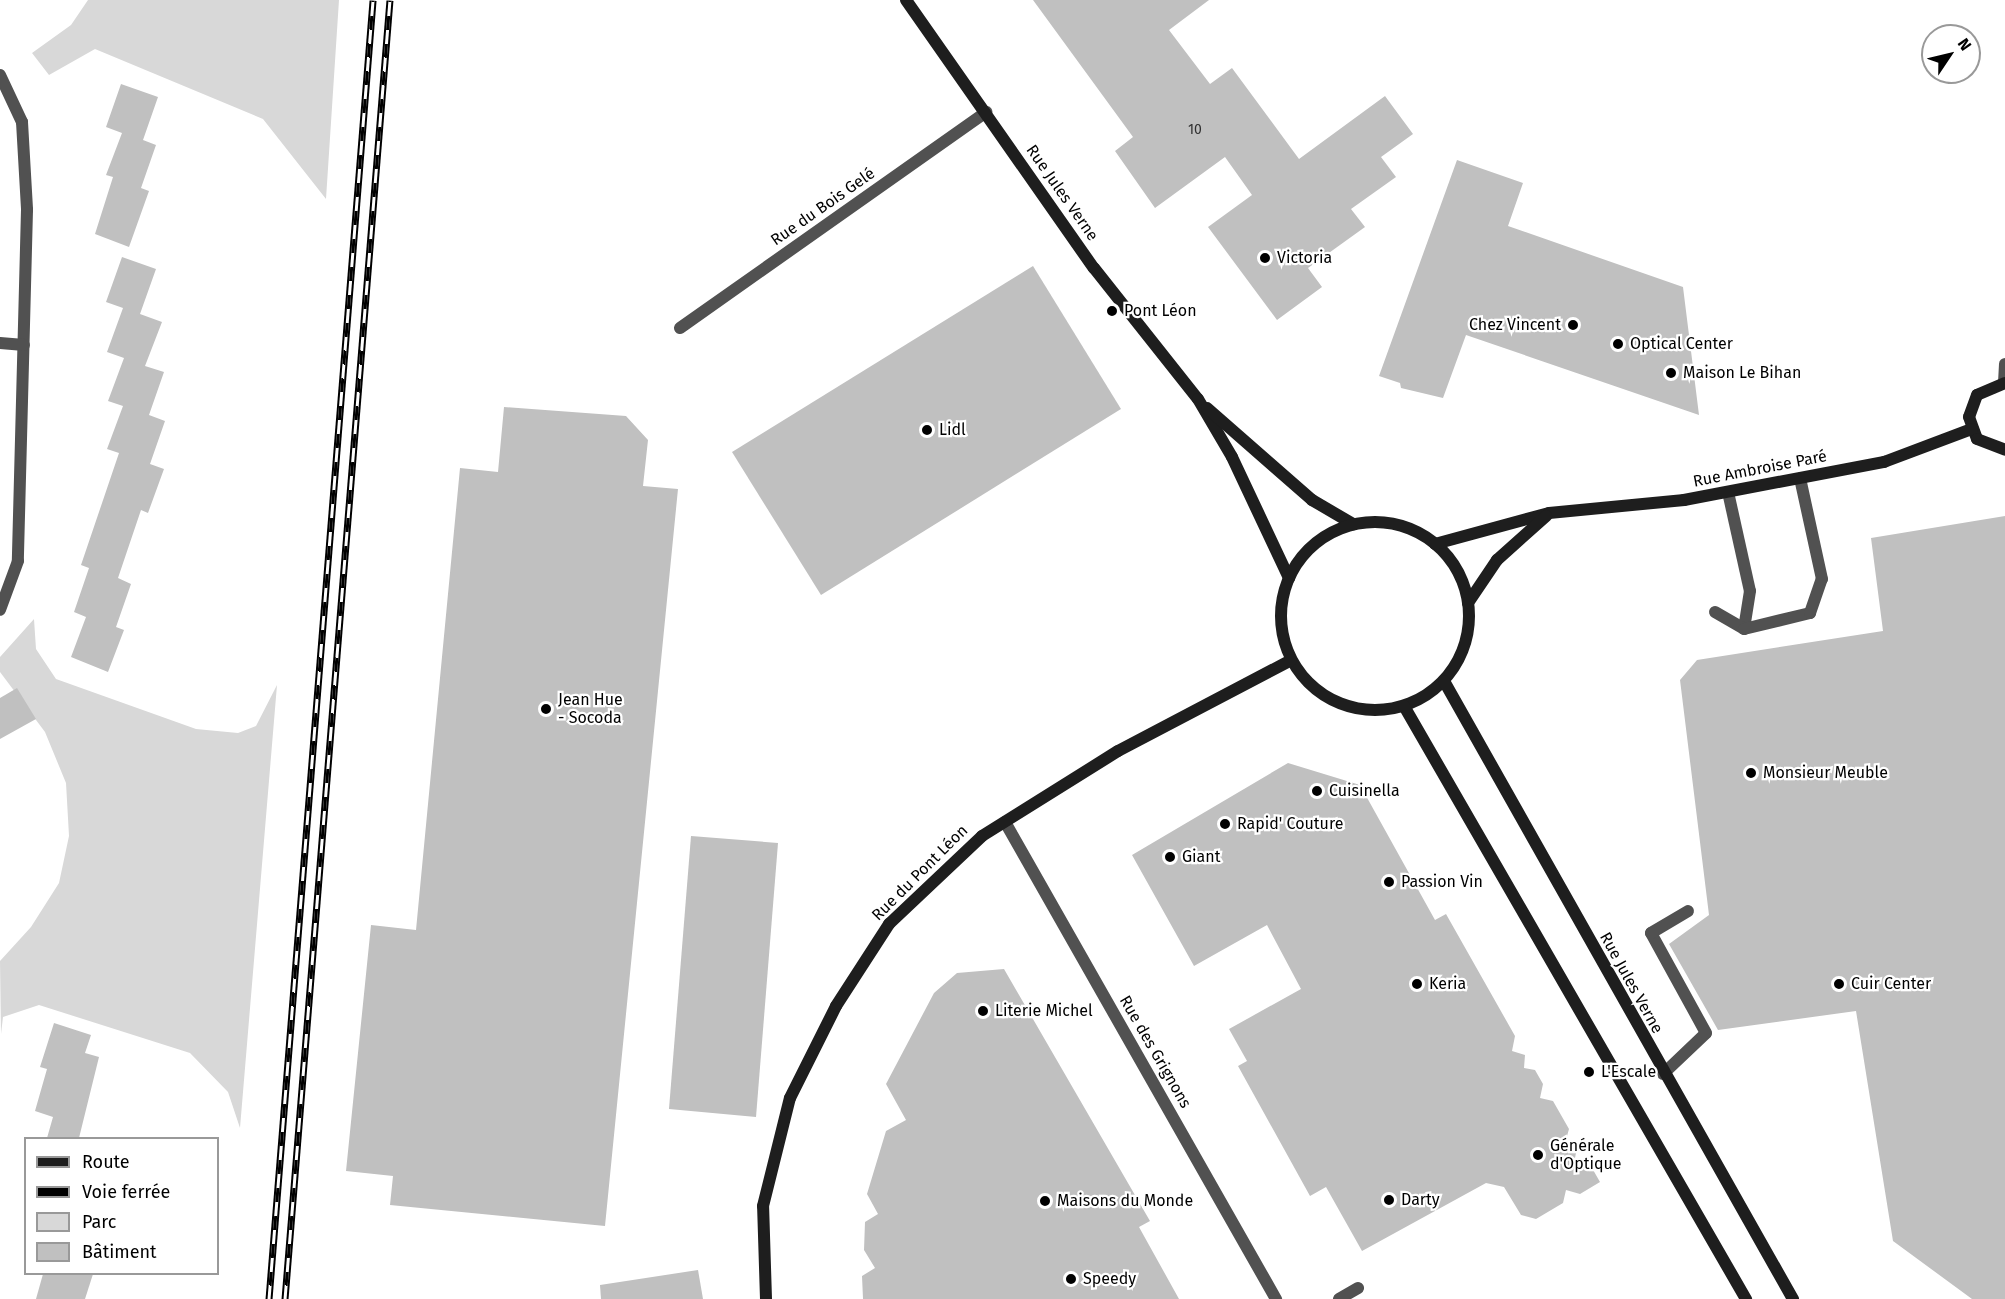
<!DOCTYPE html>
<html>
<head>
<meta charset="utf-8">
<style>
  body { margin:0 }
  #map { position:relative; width:2005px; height:1299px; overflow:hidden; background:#fff; font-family:"Fira Sans",sans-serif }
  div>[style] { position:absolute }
  .green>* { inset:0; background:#d8d8d8 }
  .building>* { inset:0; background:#c0c0c0 }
  .lane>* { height:12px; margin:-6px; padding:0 6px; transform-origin:6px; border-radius:6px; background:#515151 }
  .street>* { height:12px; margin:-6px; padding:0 6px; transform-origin:6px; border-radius:6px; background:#515151 }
  .secondary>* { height:12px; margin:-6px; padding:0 6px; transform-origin:6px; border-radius:6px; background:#1e1e1e }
  .secondary>.ring { margin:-6px; padding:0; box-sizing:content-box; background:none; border:12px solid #1e1e1e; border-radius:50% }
  .rail>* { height:7px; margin-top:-3.5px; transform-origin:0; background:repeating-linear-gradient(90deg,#fff 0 14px,#000 0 28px); box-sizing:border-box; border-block:2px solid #000 }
  .dots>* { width:16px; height:16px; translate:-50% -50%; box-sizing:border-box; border:3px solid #fff; border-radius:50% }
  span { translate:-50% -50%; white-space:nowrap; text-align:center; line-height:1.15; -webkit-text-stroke:4.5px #fff; paint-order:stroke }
  .number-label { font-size:14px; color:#303030 }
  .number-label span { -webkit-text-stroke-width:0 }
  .street-label { font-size:16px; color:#000 }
  .poi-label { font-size:16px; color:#000 }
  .left { translate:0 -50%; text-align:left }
  .right { translate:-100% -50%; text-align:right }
  .legend { position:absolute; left:24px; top:1137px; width:195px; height:138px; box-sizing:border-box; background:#fff; border:2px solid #999; margin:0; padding:8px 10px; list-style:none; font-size:18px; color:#000 }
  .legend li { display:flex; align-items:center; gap:12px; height:30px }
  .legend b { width:30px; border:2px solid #999 }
  .north { position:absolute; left:1921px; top:24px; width:60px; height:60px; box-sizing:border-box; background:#fff; border:2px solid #999; border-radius:50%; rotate:55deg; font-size:16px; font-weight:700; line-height:24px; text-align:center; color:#000 }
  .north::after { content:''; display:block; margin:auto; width:21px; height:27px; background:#000; clip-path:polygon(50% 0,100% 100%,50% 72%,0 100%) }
</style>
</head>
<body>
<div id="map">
  <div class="green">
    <i style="clip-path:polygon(88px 0,339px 0,326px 199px,263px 119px,95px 49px,49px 75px,32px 53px,71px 25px)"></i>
    <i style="clip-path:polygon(34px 619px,36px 649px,56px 679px,196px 729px,238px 733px,256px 726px,277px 685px,240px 1128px,228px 1092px,190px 1053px,39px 1005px,3px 1017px,1px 1034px,0 961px,31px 927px,59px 883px,69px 836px,66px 783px,45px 732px,0 672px,0 657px)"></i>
  </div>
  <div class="building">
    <i style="clip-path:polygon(1033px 0,1209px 0,1169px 30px,1210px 84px,1232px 68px,1299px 159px,1385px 96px,1413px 134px,1381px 157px,1396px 177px,1351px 209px,1365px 227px,1308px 268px,1322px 287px,1277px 320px,1208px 227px,1252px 195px,1225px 157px,1155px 208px,1115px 151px,1133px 137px)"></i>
    <i style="clip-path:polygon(121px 84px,158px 97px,143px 140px,156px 145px,141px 188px,149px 191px,129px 247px,95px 234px,113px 177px,106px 175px,122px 133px,106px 127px)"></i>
    <i style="clip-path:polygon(1457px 160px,1523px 183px,1508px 226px,1683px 287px,1699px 415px,1466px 335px,1443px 398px,1401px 388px,1400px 383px,1379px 376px)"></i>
    <i style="clip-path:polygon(122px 257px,156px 269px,140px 314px,162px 322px,145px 366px,164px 372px,149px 415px,165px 421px,150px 464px,164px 469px,148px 513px,141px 510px,118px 578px,131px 584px,116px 627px,124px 630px,108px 672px,71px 657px,86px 617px,74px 612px,89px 568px,81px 565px,119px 453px,107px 449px,123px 406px,108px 401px,124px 358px,107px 352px,123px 308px,106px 302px)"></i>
    <i style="clip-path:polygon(1033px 266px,1121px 409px,821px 595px,732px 452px)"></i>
    <i style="clip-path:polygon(504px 407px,626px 416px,648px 440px,643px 486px,678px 489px,605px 1226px,390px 1205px,393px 1176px,346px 1171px,371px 925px,416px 930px,460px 468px,498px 472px)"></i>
    <i style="clip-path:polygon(2005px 516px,2005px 1299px,1972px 1299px,1893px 1241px,1856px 1011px,1718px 1030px,1669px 944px,1709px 915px,1680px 680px,1697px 660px,1883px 631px,1871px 538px)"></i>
    <i style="clip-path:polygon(17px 688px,36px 719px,0 739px,0 698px)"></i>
    <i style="clip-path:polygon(1288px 763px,1360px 785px,1435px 920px,1446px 914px,1515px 1036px,1512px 1051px,1525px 1055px,1524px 1068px,1535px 1070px,1543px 1084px,1540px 1098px,1553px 1101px,1569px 1129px,1565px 1143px,1577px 1148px,1575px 1158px,1588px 1161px,1600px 1182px,1580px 1194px,1566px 1190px,1563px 1203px,1536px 1219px,1521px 1215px,1504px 1187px,1486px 1183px,1362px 1251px,1326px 1187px,1310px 1196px,1238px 1066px,1247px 1061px,1229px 1029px,1301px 989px,1267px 925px,1194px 966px,1132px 855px)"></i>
    <i style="clip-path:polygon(691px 836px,778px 843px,756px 1117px,669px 1109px)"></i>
    <i style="clip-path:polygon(1004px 969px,1150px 1221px,1139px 1227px,1179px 1299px,863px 1299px,862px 1276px,875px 1268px,864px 1250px,865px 1222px,878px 1214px,867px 1194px,886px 1131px,906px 1120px,886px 1084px,934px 993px,957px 973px)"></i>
    <i style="clip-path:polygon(54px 1023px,91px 1035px,85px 1053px,99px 1057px,79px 1138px,47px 1138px,53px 1117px,35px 1111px,47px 1069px,40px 1067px)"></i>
    <i style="clip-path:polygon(698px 1270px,703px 1299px,601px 1299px,600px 1285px)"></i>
    <i style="clip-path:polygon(43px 1274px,93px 1274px,85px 1299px,36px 1299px)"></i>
  </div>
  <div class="lane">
    <i style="left:680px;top:328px;width:375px;rotate:-35.2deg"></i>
    <i style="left:2004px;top:383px;width:19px;rotate:-87deg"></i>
    <i style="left:1728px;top:492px;width:101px;rotate:77.5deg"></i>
    <i style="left:1750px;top:591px;width:38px;rotate:99deg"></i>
    <i style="left:1715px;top:612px;width:34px;rotate:30deg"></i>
    <i style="left:1744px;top:629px;width:68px;rotate:-13.6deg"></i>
    <i style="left:1810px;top:613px;width:36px;rotate:-71deg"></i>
    <i style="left:1822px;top:579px;width:103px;rotate:-102.3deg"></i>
    <i style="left:1005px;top:822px;width:549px;rotate:60.4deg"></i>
    <i style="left:1663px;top:1074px;width:59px;rotate:-43.6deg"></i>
    <i style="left:1706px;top:1033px;width:114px;rotate:-118.8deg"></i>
    <i style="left:1651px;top:933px;width:43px;rotate:-30.7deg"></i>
    <i style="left:1339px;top:1299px;width:22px;rotate:-30deg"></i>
  </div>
  <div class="street">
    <i style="left:0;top:75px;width:52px;rotate:64.9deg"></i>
    <i style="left:22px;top:122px;width:88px;rotate:86.7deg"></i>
    <i style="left:27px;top:210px;width:351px;rotate:91.5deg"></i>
    <i style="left:18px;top:561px;width:52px;rotate:110.2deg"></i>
    <i style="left:0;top:343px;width:24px;rotate:5deg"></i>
  </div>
  <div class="secondary">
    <i style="left:906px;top:0;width:327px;rotate:55deg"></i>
    <i style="left:1094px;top:268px;width:167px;rotate:51.6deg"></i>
    <i style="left:1198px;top:399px;width:67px;rotate:59.6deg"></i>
    <i style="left:1232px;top:457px;width:134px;rotate:64.8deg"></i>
    <i style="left:2005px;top:383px;width:30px;rotate:157deg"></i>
    <i style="left:1977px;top:395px;width:23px;rotate:110deg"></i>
    <i style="left:1969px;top:417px;width:23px;rotate:70deg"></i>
    <i style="left:1977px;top:439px;width:30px;rotate:21deg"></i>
    <i style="left:1207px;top:408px;width:140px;rotate:41.2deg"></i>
    <i style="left:1312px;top:500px;width:48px;rotate:30.3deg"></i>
    <i class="ring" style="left:1281px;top:522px;width:176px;height:176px"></i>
    <i style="left:1435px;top:544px;width:118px;rotate:-15.2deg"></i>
    <i style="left:1549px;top:513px;width:136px;rotate:-5.5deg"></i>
    <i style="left:1684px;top:500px;width:204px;rotate:-10.8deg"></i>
    <i style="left:1884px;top:462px;width:94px;rotate:-20.6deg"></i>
    <i style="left:1468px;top:603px;width:52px;rotate:-56deg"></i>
    <i style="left:1497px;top:560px;width:66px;rotate:-41.9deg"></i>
    <i style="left:1444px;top:681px;width:710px;rotate:60.55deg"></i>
    <i style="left:1404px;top:706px;width:685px;rotate:60.03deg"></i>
    <i style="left:766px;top:1299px;width:93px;rotate:-91.8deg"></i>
    <i style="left:763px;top:1206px;width:111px;rotate:-76deg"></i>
    <i style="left:790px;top:1098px;width:103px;rotate:-63.4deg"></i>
    <i style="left:836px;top:1006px;width:98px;rotate:-57.1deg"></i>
    <i style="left:889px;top:924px;width:128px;rotate:-43.4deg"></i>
    <i style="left:982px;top:836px;width:160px;rotate:-32deg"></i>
    <i style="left:1118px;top:751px;width:195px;rotate:-27.7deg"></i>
  </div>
  <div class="rail">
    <i style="left:269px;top:1299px;width:1303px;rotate:-85.42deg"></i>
    <i style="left:285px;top:1299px;width:1303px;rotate:-85.38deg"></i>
  </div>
  <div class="dots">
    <i style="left:1265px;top:258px;background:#000"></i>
    <i style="left:1112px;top:311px;background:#000"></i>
    <i style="left:1573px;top:325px;background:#000"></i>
    <i style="left:1618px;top:344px;background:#000"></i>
    <i style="left:1671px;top:373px;background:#000"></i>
    <i style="left:927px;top:430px;background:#000"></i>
    <i style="left:546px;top:709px;background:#000"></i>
    <i style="left:1751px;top:773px;background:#000"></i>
    <i style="left:1317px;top:791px;background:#000"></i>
    <i style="left:1225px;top:824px;background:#000"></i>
    <i style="left:1170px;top:857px;background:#000"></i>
    <i style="left:1389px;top:882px;background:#000"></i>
    <i style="left:1417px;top:984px;background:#000"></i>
    <i style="left:1839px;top:984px;background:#000"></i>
    <i style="left:983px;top:1011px;background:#000"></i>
    <i style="left:1589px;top:1072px;background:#000"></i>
    <i style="left:1538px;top:1155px;background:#000"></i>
    <i style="left:1389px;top:1200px;background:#000"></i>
    <i style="left:1045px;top:1201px;background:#000"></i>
    <i style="left:1071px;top:1279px;background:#000"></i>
  </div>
  <div class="number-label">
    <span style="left:1195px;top:130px">10</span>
  </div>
  <div class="street-label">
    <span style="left:1062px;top:193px;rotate:55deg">Rue Jules Verne</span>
    <span style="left:823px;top:207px;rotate:-35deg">Rue du Bois Gelé</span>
    <span style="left:1760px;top:469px;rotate:-11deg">Rue Ambroise Paré</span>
    <span style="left:920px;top:873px;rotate:-45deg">Rue du Pont Léon</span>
    <span style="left:1631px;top:983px;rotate:61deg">Rue Jules Verne</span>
    <span style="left:1155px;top:1052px;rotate:60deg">Rue des Grignons</span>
  </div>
  <div class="poi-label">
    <span class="left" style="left:1277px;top:258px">Victoria</span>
    <span class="left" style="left:1124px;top:311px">Pont Léon</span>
    <span class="right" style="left:1561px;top:325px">Chez Vincent</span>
    <span class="left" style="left:1630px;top:344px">Optical Center</span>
    <span class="left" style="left:1683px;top:373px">Maison Le Bihan</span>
    <span class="left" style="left:939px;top:430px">Lidl</span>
    <span class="left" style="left:558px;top:709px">Jean Hue<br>- Socoda</span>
    <span class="left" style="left:1763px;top:773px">Monsieur Meuble</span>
    <span class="left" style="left:1329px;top:791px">Cuisinella</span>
    <span class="left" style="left:1237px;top:824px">Rapid' Couture</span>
    <span class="left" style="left:1182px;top:857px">Giant</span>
    <span class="left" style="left:1401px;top:882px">Passion Vin</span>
    <span class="left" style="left:1429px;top:984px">Keria</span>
    <span class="left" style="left:1851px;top:984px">Cuir Center</span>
    <span class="left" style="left:995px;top:1011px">Literie Michel</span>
    <span class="left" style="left:1601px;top:1072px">L'Escale</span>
    <span class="left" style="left:1550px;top:1155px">Générale<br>d'Optique</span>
    <span class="left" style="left:1401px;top:1200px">Darty</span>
    <span class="left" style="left:1057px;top:1201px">Maisons du Monde</span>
    <span class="left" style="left:1083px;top:1279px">Speedy</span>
  </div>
  <ul class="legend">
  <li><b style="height:8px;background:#1e1e1e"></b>Route</li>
  <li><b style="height:8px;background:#000"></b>Voie ferrée</li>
  <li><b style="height:16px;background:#d8d8d8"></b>Parc</li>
  <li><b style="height:16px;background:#c0c0c0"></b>Bâtiment</li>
  </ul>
  <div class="north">N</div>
</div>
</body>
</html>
